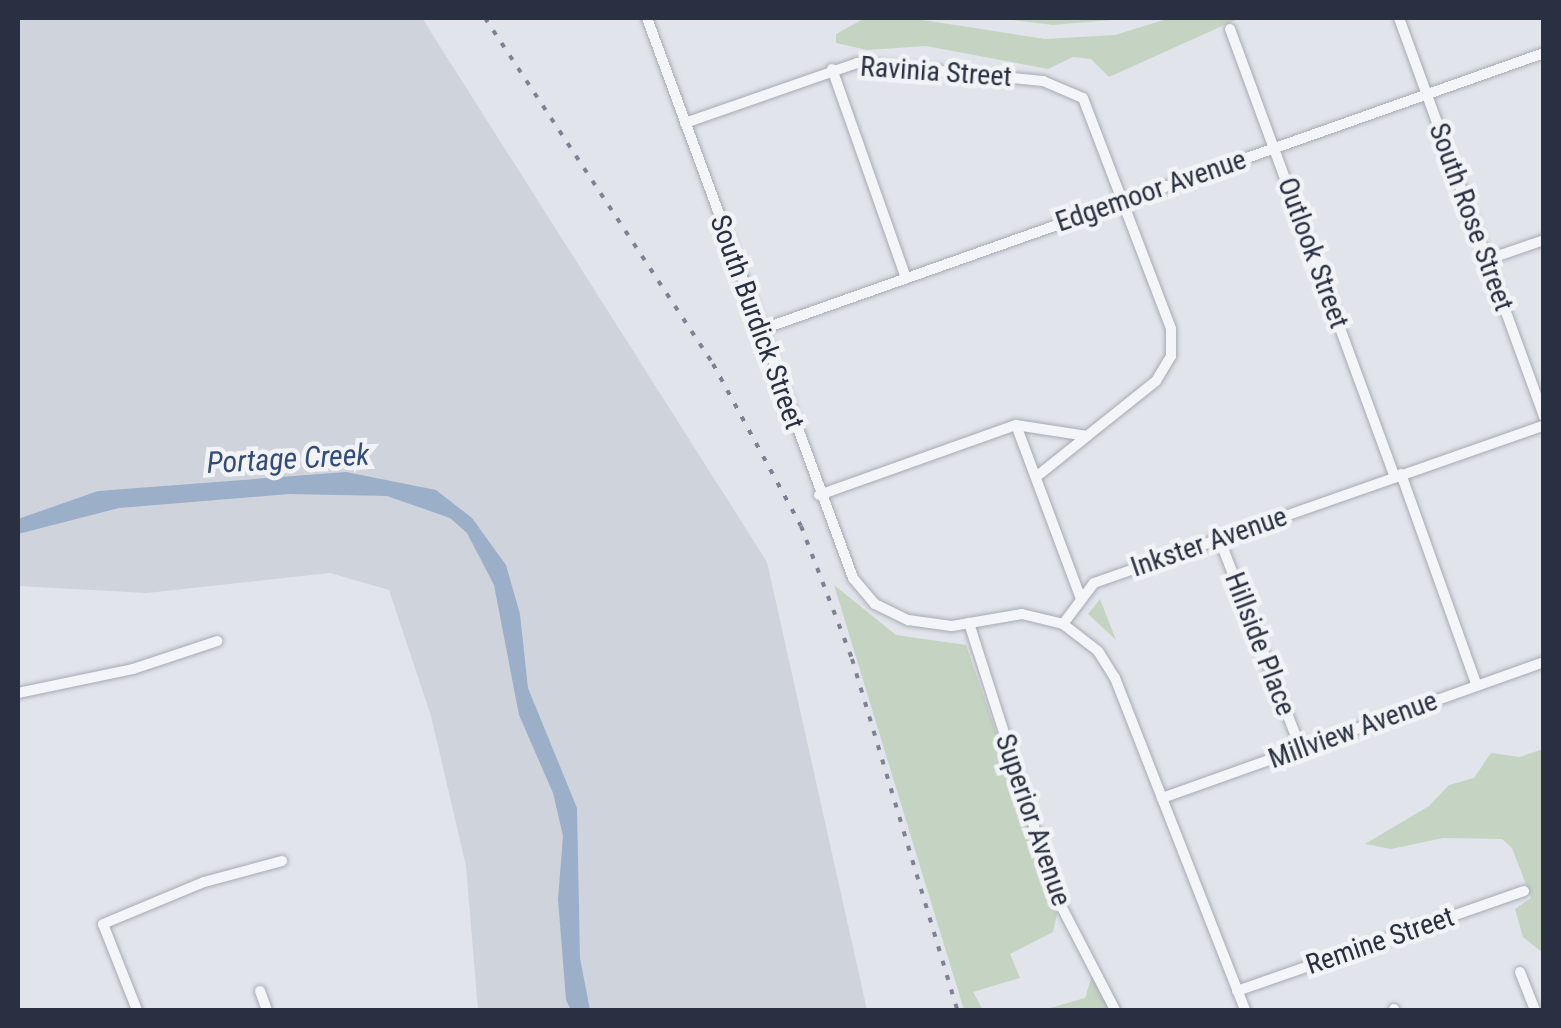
<!DOCTYPE html>
<html>
<head>
<meta charset="utf-8">
<style>
  body { margin:0 }
  #map { position:relative; width:1561px; height:1028px; overflow:hidden; background:#e1e4ea; font-family:"Roboto Condensed",sans-serif }
  div>[style] { position:absolute }
  .built>* { inset:0; background:#cfd3dc }
  .green>* { inset:0; background:#c5d4c2 }
  .water>* { inset:0; background:#9cafc9 }
  .roads { filter:drop-shadow(0 0 2px #a6aab4) drop-shadow(0 0 2px #a6aab4) }
  .minor>* { height:10px; margin:-5px; padding:0 5px; transform-origin:5px; border-radius:5px; background:#f4f5f8 }
  .rail>* { height:4px; margin-top:-2px; transform-origin:0; background:repeating-linear-gradient(90deg,#7b8293 0 5px,transparent 0 15px) }
  span { translate:-50% -50%; white-space:nowrap; text-align:center; line-height:1.15; -webkit-text-stroke:9px #f1f3f7; paint-order:stroke }
  .street-label { font-size:28px; color:#293041 }
  .water-label { font-size:30px; color:#344c75; font-style:italic }
  .frame { position:absolute; inset:0; border:20px solid #293041; pointer-events:none }
</style>
</head>
<body>
<div id="map">
  <div class="built">
    <i style="clip-path:polygon(18px 18px,422px 18px,767px 562px,867px 1010px,478px 1010px,466px 866px,431px 716px,389px 590px,330px 573px,147px 593px,18px 586px)"></i>
  </div>
  <div class="green">
    <i style="clip-path:polygon(865px 18px,910px 18px,1045px 39px,1115px 35px,1170px 18px,1240px 18px,1109px 77px,1091px 59px,1073px 57px,1048px 69px,926px 46px,867px 50px,836px 43px,836px 34px)"></i>
    <i style="clip-path:polygon(995px 18px,1134px 18px,1053px 25px)"></i>
    <i style="clip-path:polygon(834px 585px,896px 635px,966px 645px,1058px 910px,1053px 932px,1010px 954px,1020px 978px,973px 992px,983px 1010px,964px 1010px)"></i>
    <i style="clip-path:polygon(1100px 599px,1116px 640px,1088px 614px)"></i>
    <i style="clip-path:polygon(1543px 749px,1543px 953px,1523px 937px,1515px 909px,1531px 898px,1512px 848px,1502px 839px,1443px 838px,1391px 849px,1365px 844px,1429px 806px,1449px 785px,1474px 778px,1491px 753px,1520px 757px)"></i>
    <i style="clip-path:polygon(1092px 976px,1111px 1010px,1043px 1010px,1085px 998px)"></i>
  </div>
  <div class="water">
    <i style="clip-path:polygon(346px 472px,436px 490px,472px 518px,506px 565px,520px 614px,528px 688px,577px 808px,580px 958px,590px 1010px,571px 1010px,566px 1000px,558px 899px,563px 836px,553px 793px,519px 715px,494px 585px,467px 533px,450px 518px,387px 496px,289px 494px,119px 508px,18px 534px,18px 519px,98px 491px)"></i>
  </div>
  <div class="roads">
    <div class="minor">
      <i style="left:647px;top:18px;width:597px;rotate:69.8deg"></i>
      <i style="left:853px;top:578px;width:34px;rotate:50deg"></i>
      <i style="left:875px;top:604px;width:37px;rotate:26deg"></i>
      <i style="left:908px;top:620px;width:44px;rotate:7.8deg"></i>
      <i style="left:952px;top:626px;width:71px;rotate:-9.7deg"></i>
      <i style="left:1022px;top:614px;width:42px;rotate:13.7deg"></i>
      <i style="left:1063px;top:624px;width:44px;rotate:37.6deg"></i>
      <i style="left:1098px;top:651px;width:32px;rotate:58deg"></i>
      <i style="left:1115px;top:678px;width:357px;rotate:68.6deg"></i>
      <i style="left:1399px;top:18px;width:424px;rotate:70deg"></i>
      <i style="left:1230px;top:29px;width:477px;rotate:69.8deg"></i>
      <i style="left:832px;top:69px;width:222px;rotate:70.5deg"></i>
      <i style="left:685px;top:123px;width:182px;rotate:-19.2deg"></i>
      <i style="left:857px;top:63px;width:187px;rotate:5.5deg"></i>
      <i style="left:1043px;top:81px;width:43px;rotate:23deg"></i>
      <i style="left:1083px;top:98px;width:247px;rotate:69.1deg"></i>
      <i style="left:1171px;top:329px;width:27px;rotate:90deg"></i>
      <i style="left:1171px;top:356px;width:29px;rotate:121deg"></i>
      <i style="left:1156px;top:381px;width:88px;rotate:141.4deg"></i>
      <i style="left:1087px;top:436px;width:72px;rotate:-171.2deg"></i>
      <i style="left:1486px;top:260px;width:61px;rotate:-19deg"></i>
      <i style="left:760px;top:330px;width:831px;rotate:-19.46deg"></i>
      <i style="left:1016px;top:425px;width:183px;rotate:69.5deg"></i>
      <i style="left:1401px;top:474px;width:225px;rotate:70.3deg"></i>
      <i style="left:1036px;top:477px;width:64px;rotate:-38.7deg"></i>
      <i style="left:819px;top:495px;width:209px;rotate:-19.6deg"></i>
      <i style="left:1219px;top:538px;width:226px;rotate:68.8deg"></i>
      <i style="left:969px;top:623px;width:289px;rotate:72.3deg"></i>
      <i style="left:1057px;top:898px;width:126px;rotate:62.6deg"></i>
      <i style="left:1063px;top:624px;width:51px;rotate:-52.9deg"></i>
      <i style="left:1094px;top:583px;width:477px;rotate:-19.3deg"></i>
      <i style="left:18px;top:693px;width:117px;rotate:-11.8deg"></i>
      <i style="left:133px;top:669px;width:89px;rotate:-18.4deg"></i>
      <i style="left:1162px;top:798px;width:405px;rotate:-19.6deg"></i>
      <i style="left:1520px;top:972px;width:41px;rotate:68.5deg"></i>
      <i style="left:260px;top:991px;width:20px;rotate:70deg"></i>
      <i style="left:1237px;top:991px;width:304px;rotate:-19.2deg"></i>
      <i style="left:1394px;top:1009px;width:1px;rotate:90deg"></i>
      <i style="left:137px;top:1010px;width:92px;rotate:-111.6deg"></i>
      <i style="left:103px;top:924px;width:109px;rotate:-22.6deg"></i>
      <i style="left:204px;top:882px;width:81px;rotate:-15.1deg"></i>
    </div>
  </div>
  <div class="rail">
    <i style="left:485px;top:18px;width:414px;rotate:56.6deg"></i>
    <i style="left:713px;top:364px;width:184px;rotate:61.5deg"></i>
    <i style="left:801px;top:526px;width:142px;rotate:69deg"></i>
    <i style="left:852px;top:659px;width:366px;rotate:73.3deg"></i>
  </div>
  <div class="street-label">
    <span style="left:936px;top:72px;rotate:4deg">Ravinia Street</span>
    <span style="left:1151px;top:191px;rotate:-19deg">Edgemoor Avenue</span>
    <span style="left:1471px;top:217px;rotate:70deg">South Rose Street</span>
    <span style="left:1313px;top:253px;rotate:70deg">Outlook Street</span>
    <span style="left:757px;top:322px;rotate:70deg">South Burdick Street</span>
    <span style="left:1209px;top:542px;rotate:-19deg">Inkster Avenue</span>
    <span style="left:1260px;top:644px;rotate:69deg">Hillside Place</span>
    <span style="left:1353px;top:730px;rotate:-20deg">Millview Avenue</span>
    <span style="left:1033px;top:820px;rotate:71deg">Superior Avenue</span>
    <span style="left:1380px;top:941px;rotate:-19deg">Remine Street</span>
  </div>
  <div class="water-label">
    <span style="left:288px;top:459px;rotate:-3deg">Portage Creek</span>
  </div>
  <div class="frame"></div>
</div>
</body>
</html>
